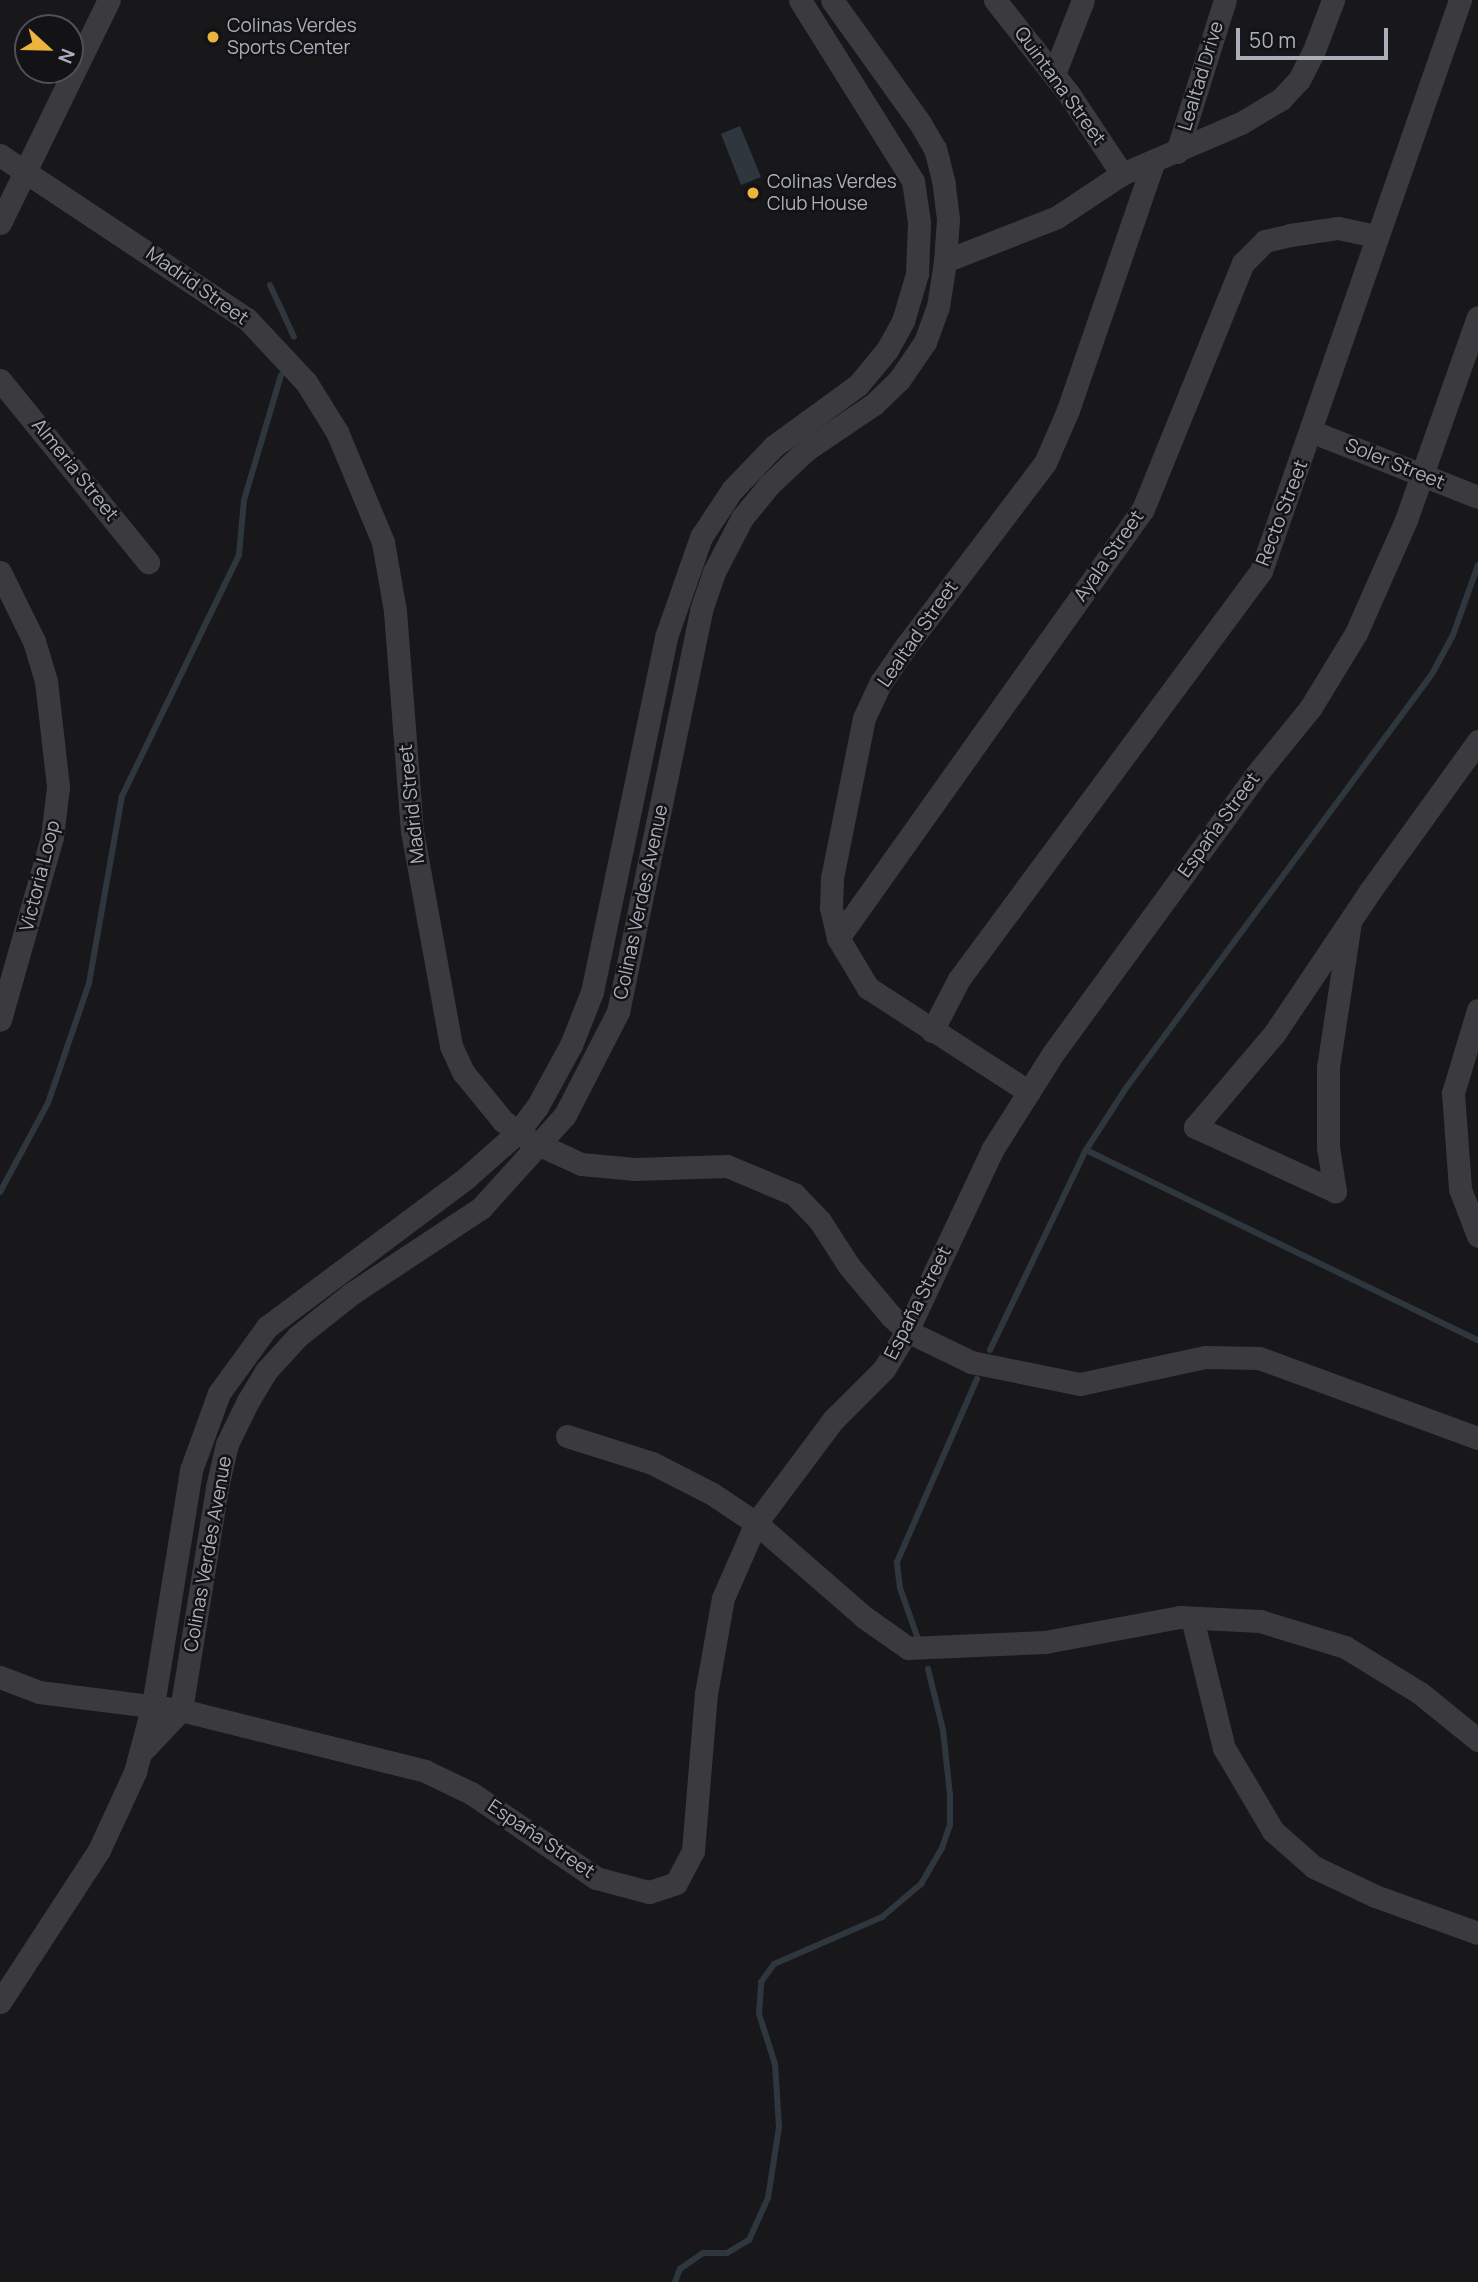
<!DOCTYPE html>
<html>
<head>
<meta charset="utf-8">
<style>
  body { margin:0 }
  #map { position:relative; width:1478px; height:2282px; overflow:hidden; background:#18181a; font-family:Manrope,sans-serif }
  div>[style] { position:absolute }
  .water>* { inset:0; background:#2f373e }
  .stream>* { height:6px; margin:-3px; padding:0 3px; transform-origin:3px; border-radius:3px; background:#2f373e }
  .street>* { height:23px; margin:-11.5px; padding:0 11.5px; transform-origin:11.5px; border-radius:11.5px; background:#3a3a3f }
  .dots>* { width:19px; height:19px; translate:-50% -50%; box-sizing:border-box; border:4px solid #131315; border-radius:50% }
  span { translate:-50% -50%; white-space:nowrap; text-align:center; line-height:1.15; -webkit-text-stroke:5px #131315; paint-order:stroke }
  .poi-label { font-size:19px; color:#abafba }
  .left { translate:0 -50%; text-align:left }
  .street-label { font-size:19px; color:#abafba }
  .north { position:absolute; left:14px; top:14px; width:70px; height:70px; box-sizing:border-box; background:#131315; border:2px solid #505157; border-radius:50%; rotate:112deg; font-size:19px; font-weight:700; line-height:28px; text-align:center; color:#abafba }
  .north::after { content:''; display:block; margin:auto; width:24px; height:32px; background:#ebb43f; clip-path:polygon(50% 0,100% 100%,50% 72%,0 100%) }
  .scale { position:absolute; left:1236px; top:28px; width:152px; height:32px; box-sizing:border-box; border:4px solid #abafba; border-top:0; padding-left:9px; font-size:21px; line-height:24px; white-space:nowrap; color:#abafba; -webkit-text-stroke:5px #131315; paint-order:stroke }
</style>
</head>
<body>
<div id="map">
  <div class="water">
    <i style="clip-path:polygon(740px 126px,761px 177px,741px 185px,721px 134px)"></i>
  </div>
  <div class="stream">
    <i style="left:270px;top:285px;width:57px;rotate:65.2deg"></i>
    <i style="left:1086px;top:1150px;width:436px;rotate:25.9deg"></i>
    <i style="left:0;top:1192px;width:101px;rotate:-61.7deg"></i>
    <i style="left:48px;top:1103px;width:127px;rotate:-71.1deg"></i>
    <i style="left:89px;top:983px;width:190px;rotate:-80deg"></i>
    <i style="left:122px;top:796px;width:268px;rotate:-64.1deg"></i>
    <i style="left:239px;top:555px;width:55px;rotate:-84.8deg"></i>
    <i style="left:244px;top:500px;width:130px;rotate:-73.5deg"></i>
    <i style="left:990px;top:1350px;width:222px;rotate:-64.4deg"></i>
    <i style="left:1086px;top:1150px;width:74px;rotate:-57.2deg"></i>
    <i style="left:1126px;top:1088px;width:515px;rotate:-53.53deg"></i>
    <i style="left:1432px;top:674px;width:44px;rotate:-61.7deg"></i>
    <i style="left:1453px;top:635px;width:74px;rotate:-70.3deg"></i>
    <i style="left:917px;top:1636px;width:51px;rotate:-109.5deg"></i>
    <i style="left:900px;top:1588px;width:26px;rotate:-97deg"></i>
    <i style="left:897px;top:1562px;width:200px;rotate:-66.4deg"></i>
    <i style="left:675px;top:2282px;width:14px;rotate:-69deg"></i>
    <i style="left:680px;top:2269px;width:28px;rotate:-35deg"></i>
    <i style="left:703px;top:2253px;width:24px"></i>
    <i style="left:727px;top:2253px;width:26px;rotate:-31deg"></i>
    <i style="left:749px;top:2240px;width:46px;rotate:-65.7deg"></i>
    <i style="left:768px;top:2198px;width:72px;rotate:-81.2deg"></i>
    <i style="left:779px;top:2127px;width:63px;rotate:-93.6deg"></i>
    <i style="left:775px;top:2064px;width:52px;rotate:-107.7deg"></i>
    <i style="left:759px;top:2014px;width:32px;rotate:-86deg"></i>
    <i style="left:761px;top:1982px;width:22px;rotate:-54deg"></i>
    <i style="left:774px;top:1964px;width:118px;rotate:-23.5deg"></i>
    <i style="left:882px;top:1917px;width:51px;rotate:-40.2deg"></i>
    <i style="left:921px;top:1884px;width:42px;rotate:-59.7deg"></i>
    <i style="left:942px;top:1848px;width:24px;rotate:-71deg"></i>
    <i style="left:950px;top:1825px;width:30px;rotate:-90deg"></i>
    <i style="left:950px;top:1795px;width:65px;rotate:-96.1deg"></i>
    <i style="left:943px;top:1730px;width:63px;rotate:-103.8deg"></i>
  </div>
  <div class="street">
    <i style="left:995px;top:0;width:120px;rotate:51.8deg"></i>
    <i style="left:1069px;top:94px;width:96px;rotate:56.5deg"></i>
    <i style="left:1054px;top:74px;width:79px;rotate:-68.6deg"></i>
    <i style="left:1177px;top:152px;width:159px;rotate:-72.5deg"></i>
    <i style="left:0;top:155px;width:296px;rotate:33.6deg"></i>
    <i style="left:247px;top:319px;width:86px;rotate:46.9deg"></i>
    <i style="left:306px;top:382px;width:59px;rotate:58.2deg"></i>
    <i style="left:337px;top:432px;width:119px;rotate:67.3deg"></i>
    <i style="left:383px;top:542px;width:70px;rotate:80.1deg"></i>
    <i style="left:395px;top:611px;width:221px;rotate:85.6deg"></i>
    <i style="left:412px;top:831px;width:219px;rotate:79.7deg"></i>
    <i style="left:451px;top:1046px;width:29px;rotate:65deg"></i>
    <i style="left:463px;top:1072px;width:63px;rotate:50.8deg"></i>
    <i style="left:503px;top:1121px;width:32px;rotate:36deg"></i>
    <i style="left:529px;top:1140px;width:57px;rotate:24.8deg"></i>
    <i style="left:581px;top:1164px;width:54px;rotate:5.3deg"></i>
    <i style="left:635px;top:1169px;width:92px;rotate:-1.9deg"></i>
    <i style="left:727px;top:1166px;width:73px;rotate:22.7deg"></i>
    <i style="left:794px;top:1194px;width:37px;rotate:46deg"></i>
    <i style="left:820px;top:1221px;width:54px;rotate:57.2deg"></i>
    <i style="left:849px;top:1266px;width:65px;rotate:50deg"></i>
    <i style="left:891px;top:1316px;width:22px;rotate:43deg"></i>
    <i style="left:907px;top:1331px;width:71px;rotate:25.8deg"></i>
    <i style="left:971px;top:1362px;width:111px;rotate:11.4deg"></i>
    <i style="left:1080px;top:1384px;width:128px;rotate:-12.2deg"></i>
    <i style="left:1205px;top:1357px;width:54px;rotate:1.1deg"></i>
    <i style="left:1259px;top:1358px;width:233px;rotate:20.1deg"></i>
    <i style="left:0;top:223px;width:248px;rotate:-64deg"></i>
    <i style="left:945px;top:261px;width:120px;rotate:-21.4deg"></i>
    <i style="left:1057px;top:217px;width:78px;rotate:-33.5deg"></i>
    <i style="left:1122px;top:174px;width:129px;rotate:-23.2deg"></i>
    <i style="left:1241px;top:123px;width:47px;rotate:-31deg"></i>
    <i style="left:1281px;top:99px;width:26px;rotate:-47deg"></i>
    <i style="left:1299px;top:80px;width:30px;rotate:-63deg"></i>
    <i style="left:1313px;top:53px;width:57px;rotate:-69.3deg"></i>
    <i style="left:0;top:380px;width:235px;rotate:50.9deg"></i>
    <i style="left:1313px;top:432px;width:177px;rotate:21.5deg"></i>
    <i style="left:0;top:572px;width:77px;rotate:63.8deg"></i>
    <i style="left:34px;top:641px;width:42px;rotate:73.3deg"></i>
    <i style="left:46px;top:681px;width:107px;rotate:83.5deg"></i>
    <i style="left:58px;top:787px;width:50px;rotate:96.8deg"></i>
    <i style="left:52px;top:837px;width:190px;rotate:105.9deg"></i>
    <i style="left:1350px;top:922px;width:147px;rotate:98.6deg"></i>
    <i style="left:1328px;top:1067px;width:80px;rotate:90deg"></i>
    <i style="left:1328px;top:1147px;width:45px;rotate:81deg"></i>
    <i style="left:1335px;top:1191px;width:154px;rotate:-155.4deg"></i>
    <i style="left:1195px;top:1127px;width:122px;rotate:-49.7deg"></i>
    <i style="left:1274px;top:1034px;width:172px;rotate:-56.1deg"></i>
    <i style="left:1370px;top:891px;width:185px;rotate:-54.2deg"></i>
    <i style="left:838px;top:938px;width:526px;rotate:-54.59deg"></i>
    <i style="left:1143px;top:509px;width:266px;rotate:-67.9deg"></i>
    <i style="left:1243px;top:263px;width:31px;rotate:-45deg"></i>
    <i style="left:1265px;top:241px;width:26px;rotate:-13deg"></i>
    <i style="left:1290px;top:235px;width:49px;rotate:-8.3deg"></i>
    <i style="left:1338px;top:228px;width:39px;rotate:12deg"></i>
    <i style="left:1478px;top:1010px;width:87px;rotate:106.8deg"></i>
    <i style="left:1453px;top:1093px;width:96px;rotate:85.8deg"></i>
    <i style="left:1460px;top:1189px;width:50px;rotate:69deg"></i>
    <i style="left:932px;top:1031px;width:59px;rotate:-62.6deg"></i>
    <i style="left:959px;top:979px;width:508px;rotate:-53.49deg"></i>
    <i style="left:1261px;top:571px;width:605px;rotate:-70.79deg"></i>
    <i style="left:1029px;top:1092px;width:192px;rotate:-147.1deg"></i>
    <i style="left:868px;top:988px;width:58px;rotate:-121deg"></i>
    <i style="left:838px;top:938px;width:32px;rotate:-103deg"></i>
    <i style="left:831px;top:907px;width:29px;rotate:-88deg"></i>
    <i style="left:832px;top:878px;width:163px;rotate:-78.7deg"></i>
    <i style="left:864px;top:718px;width:40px;rotate:-65deg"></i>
    <i style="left:881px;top:682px;width:44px;rotate:-55.2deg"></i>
    <i style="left:906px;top:646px;width:230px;rotate:-52.8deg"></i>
    <i style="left:1045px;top:463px;width:58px;rotate:-66.5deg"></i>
    <i style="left:1068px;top:410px;width:261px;rotate:-71deg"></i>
    <i style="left:567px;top:1436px;width:89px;rotate:17.6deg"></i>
    <i style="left:652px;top:1463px;width:66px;rotate:27deg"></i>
    <i style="left:711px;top:1493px;width:54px;rotate:33.7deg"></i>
    <i style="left:756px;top:1523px;width:143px;rotate:41deg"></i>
    <i style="left:864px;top:1617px;width:54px;rotate:35.2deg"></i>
    <i style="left:908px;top:1648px;width:137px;rotate:-2.5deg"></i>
    <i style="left:1045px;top:1642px;width:137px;rotate:-10.5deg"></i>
    <i style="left:1180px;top:1617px;width:80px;rotate:2.9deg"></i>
    <i style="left:1260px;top:1621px;width:89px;rotate:17deg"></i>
    <i style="left:1345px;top:1647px;width:88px;rotate:31.5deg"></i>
    <i style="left:1420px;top:1693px;width:75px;rotate:39deg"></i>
    <i style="left:1192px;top:1618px;width:134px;rotate:76.2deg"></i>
    <i style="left:1224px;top:1748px;width:96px;rotate:59.4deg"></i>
    <i style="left:1273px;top:1831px;width:55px;rotate:41.3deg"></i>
    <i style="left:1314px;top:1867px;width:68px;rotate:25.4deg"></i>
    <i style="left:1375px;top:1896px;width:109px;rotate:19.8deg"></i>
    <i style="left:0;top:1677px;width:42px;rotate:21deg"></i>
    <i style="left:39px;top:1692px;width:143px;rotate:7.2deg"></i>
    <i style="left:181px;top:1710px;width:252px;rotate:14deg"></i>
    <i style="left:425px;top:1771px;width:51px;rotate:25.6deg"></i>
    <i style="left:471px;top:1793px;width:151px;rotate:34.2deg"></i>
    <i style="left:596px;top:1878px;width:55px;rotate:14.8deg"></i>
    <i style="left:649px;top:1892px;width:28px;rotate:-18deg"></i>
    <i style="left:676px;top:1883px;width:36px;rotate:-62deg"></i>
    <i style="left:693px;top:1851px;width:158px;rotate:-85.3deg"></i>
    <i style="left:706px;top:1694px;width:97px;rotate:-80deg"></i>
    <i style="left:723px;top:1598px;width:82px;rotate:-66.3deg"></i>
    <i style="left:756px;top:1523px;width:129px;rotate:-53.2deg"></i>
    <i style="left:833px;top:1420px;width:72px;rotate:-45deg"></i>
    <i style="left:884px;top:1369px;width:44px;rotate:-58.8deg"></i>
    <i style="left:907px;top:1331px;width:200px;rotate:-64.8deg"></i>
    <i style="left:992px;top:1150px;width:116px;rotate:-57.7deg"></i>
    <i style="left:1054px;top:1052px;width:341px;rotate:-53.9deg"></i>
    <i style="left:1255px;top:776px;width:89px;rotate:-50.9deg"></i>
    <i style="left:1311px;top:707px;width:87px;rotate:-58.7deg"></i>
    <i style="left:1356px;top:633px;width:124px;rotate:-66.1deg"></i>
    <i style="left:1406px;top:520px;width:215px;rotate:-70.5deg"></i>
    <i style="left:144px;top:1749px;width:54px;rotate:-46.5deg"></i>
    <i style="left:181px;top:1710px;width:226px;rotate:-80.8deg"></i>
    <i style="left:217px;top:1487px;width:44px;rotate:-76.9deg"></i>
    <i style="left:227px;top:1444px;width:48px;rotate:-64deg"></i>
    <i style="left:248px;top:1401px;width:35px;rotate:-59deg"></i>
    <i style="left:266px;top:1371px;width:47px;rotate:-47.6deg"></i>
    <i style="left:298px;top:1336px;width:68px;rotate:-38.4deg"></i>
    <i style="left:351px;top:1294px;width:156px;rotate:-33.5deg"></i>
    <i style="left:481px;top:1208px;width:125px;rotate:-47.9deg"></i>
    <i style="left:565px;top:1115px;width:116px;rotate:-62.8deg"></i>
    <i style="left:618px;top:1012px;width:410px;rotate:-78.3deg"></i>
    <i style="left:701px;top:610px;width:40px;rotate:-71.1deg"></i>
    <i style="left:714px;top:572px;width:61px;rotate:-62.6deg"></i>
    <i style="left:742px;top:518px;width:43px;rotate:-50.7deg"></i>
    <i style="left:769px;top:485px;width:51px;rotate:-43.4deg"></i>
    <i style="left:806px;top:450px;width:82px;rotate:-34.1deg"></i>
    <i style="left:874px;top:404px;width:35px;rotate:-44deg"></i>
    <i style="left:899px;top:380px;width:46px;rotate:-55.6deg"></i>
    <i style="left:925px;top:342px;width:37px;rotate:-70deg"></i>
    <i style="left:938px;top:307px;width:47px;rotate:-81.3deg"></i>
    <i style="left:945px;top:261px;width:42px;rotate:-85.9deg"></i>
    <i style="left:948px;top:219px;width:35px;rotate:-97deg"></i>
    <i style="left:944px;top:184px;width:36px;rotate:-104deg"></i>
    <i style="left:935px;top:149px;width:30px;rotate:-120deg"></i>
    <i style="left:920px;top:123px;width:151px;rotate:-125.6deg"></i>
    <i style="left:0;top:2002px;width:181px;rotate:-56.9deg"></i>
    <i style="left:99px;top:1850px;width:86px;rotate:-65.2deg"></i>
    <i style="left:135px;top:1772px;width:69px;rotate:-75deg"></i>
    <i style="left:153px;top:1705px;width:238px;rotate:-80.8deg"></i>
    <i style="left:191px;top:1470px;width:82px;rotate:-70deg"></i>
    <i style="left:219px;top:1393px;width:82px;rotate:-54deg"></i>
    <i style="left:267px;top:1327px;width:249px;rotate:-36.8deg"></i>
    <i style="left:466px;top:1178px;width:69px;rotate:-41.5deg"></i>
    <i style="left:518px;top:1132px;width:31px;rotate:-53deg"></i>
    <i style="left:537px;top:1107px;width:71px;rotate:-61.3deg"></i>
    <i style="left:571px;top:1045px;width:57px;rotate:-68.4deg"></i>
    <i style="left:592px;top:992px;width:363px;rotate:-78.2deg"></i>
    <i style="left:666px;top:637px;width:106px;rotate:-70.7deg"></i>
    <i style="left:701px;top:537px;width:56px;rotate:-56.6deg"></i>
    <i style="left:732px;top:490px;width:61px;rotate:-46.3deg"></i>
    <i style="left:774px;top:446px;width:104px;rotate:-36deg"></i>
    <i style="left:858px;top:385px;width:45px;rotate:-50.4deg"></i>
    <i style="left:887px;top:350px;width:33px;rotate:-61deg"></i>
    <i style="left:903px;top:321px;width:49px;rotate:-73.4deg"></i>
    <i style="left:917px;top:274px;width:52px;rotate:-87.8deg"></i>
    <i style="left:919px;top:222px;width:41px;rotate:-98.3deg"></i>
    <i style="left:913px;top:181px;width:213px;rotate:-122deg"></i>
  </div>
  <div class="dots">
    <i style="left:213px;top:37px;background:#ebb43f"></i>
    <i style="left:753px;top:193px;background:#ebb43f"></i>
  </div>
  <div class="poi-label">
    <span class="left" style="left:227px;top:37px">Colinas Verdes<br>Sports Center</span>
    <span class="left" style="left:767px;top:193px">Colinas Verdes<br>Club House</span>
  </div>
  <div class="street-label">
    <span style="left:1201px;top:76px;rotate:-73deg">Lealtad Drive</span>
    <span style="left:1060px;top:86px;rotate:54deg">Quintana Street</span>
    <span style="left:197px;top:286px;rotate:35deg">Madrid Street</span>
    <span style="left:1395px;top:464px;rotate:22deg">Soler Street</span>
    <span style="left:75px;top:470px;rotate:51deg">Almeria Street</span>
    <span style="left:1282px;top:513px;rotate:-69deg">Recto Street</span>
    <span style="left:1109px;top:556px;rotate:-55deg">Ayala Street</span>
    <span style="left:918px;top:634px;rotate:-55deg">Lealtad Street</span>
    <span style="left:412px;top:804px;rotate:-96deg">Madrid Street</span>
    <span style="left:1219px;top:825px;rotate:-54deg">España Street</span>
    <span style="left:40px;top:876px;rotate:-76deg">Victoria Loop</span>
    <span style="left:641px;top:902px;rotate:-78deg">Colinas Verdes Avenue</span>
    <span style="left:918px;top:1303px;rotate:-63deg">España Street</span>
    <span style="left:208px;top:1554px;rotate:-80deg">Colinas Verdes Avenue</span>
    <span style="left:541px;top:1839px;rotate:34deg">España Street</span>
  </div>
  <div class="north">N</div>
  <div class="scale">50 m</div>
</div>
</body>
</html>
